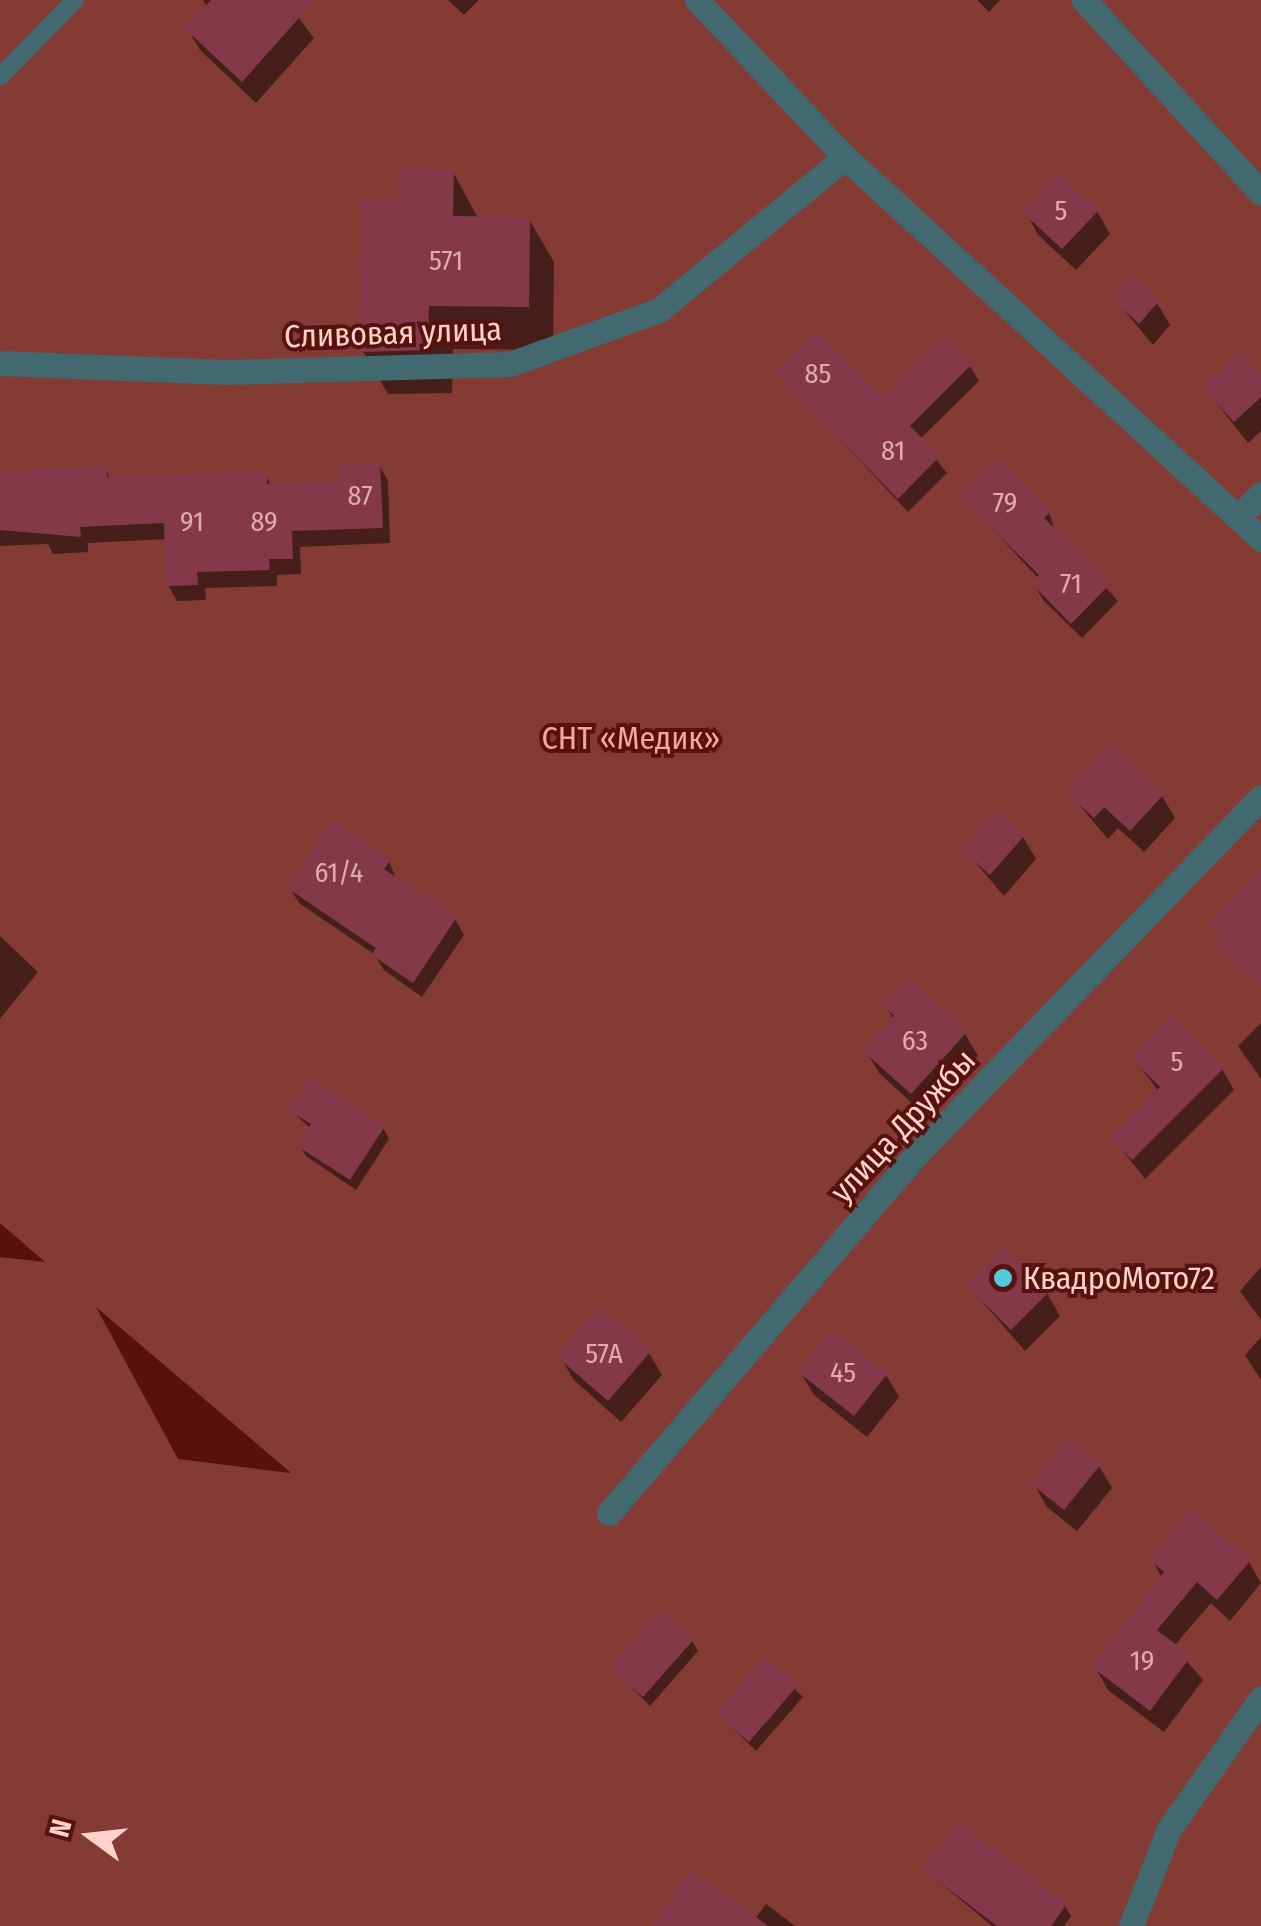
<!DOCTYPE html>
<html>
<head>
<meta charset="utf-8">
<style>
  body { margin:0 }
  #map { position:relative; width:1261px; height:1926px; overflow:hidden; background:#58120d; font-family:"Fira Sans Condensed",sans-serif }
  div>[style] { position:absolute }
  .green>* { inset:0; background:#833b33 }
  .shadow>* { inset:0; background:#0007 }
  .building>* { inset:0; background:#833949 }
  .lane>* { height:18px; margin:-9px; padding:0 9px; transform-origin:9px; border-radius:9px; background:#41696f }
  .street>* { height:25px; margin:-12.5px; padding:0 12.5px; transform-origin:12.5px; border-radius:12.5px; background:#41696f }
  .dots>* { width:28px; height:28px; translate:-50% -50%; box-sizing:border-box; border:5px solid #58120d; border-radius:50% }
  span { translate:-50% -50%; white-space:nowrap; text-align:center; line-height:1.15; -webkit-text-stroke:8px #58120d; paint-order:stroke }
  .number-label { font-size:28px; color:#e0acab }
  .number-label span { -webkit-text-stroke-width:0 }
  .street-label { font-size:32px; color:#ffd3cc }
  .park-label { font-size:32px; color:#f5a79c }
  .poi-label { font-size:32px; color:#ffd3cc }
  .left { translate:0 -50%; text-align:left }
  .north { position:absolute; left:40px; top:1786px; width:100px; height:100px; -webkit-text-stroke:8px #58120d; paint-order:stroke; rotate:285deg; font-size:28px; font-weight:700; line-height:40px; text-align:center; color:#ffd3cc }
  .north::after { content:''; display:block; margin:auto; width:35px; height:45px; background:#ffd3cc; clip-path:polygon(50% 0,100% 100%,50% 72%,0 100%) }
</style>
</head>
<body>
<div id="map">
  <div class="green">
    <i style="clip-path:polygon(evenodd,0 0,1261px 0,1261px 1926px,0 1926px,0 1257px,45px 1262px,0 1223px,0 0,96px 1307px,290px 1472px,289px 1473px,178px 1459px,96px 1307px)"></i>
  </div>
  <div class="shadow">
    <i style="clip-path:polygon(203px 0,285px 0,314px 38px,256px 103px,200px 50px,187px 28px,207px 8px)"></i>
    <i style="clip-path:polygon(448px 0,479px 0,464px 15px)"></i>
    <i style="clip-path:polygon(977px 0,1000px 0,989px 12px)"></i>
    <i style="clip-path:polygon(453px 172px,478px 218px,529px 219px,554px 262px,553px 350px,453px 349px,452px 393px,388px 394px,363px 351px,401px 201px)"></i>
    <i style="clip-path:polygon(1097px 211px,1110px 234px,1076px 270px,1038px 235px,1026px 212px)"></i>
    <i style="clip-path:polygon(1114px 298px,1157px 303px,1170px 325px,1153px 345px)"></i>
    <i style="clip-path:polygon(970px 366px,979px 381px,920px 439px,947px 473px,908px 512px,777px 372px,883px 400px)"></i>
    <i style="clip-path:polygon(1261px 379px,1261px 431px,1248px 443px,1205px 388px)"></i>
    <i style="clip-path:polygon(379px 465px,388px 481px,390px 543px,300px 547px,301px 574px,277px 575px,277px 586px,205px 588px,206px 600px,177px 601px,168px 585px,167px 539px,88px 543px,88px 552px,53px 554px,48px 544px,0 546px,0 473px,105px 468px,111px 480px,265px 474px,272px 487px,341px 483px)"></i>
    <i style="clip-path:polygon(962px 496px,1049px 512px,1055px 532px,1118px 601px,1082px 638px,1043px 600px,1034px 584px,1039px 579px)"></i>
    <i style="clip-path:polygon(1069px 793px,1162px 796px,1175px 818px,1144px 852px,1118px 828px,1108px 839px)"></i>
    <i style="clip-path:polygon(1023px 837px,1036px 859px,1004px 896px,965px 850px)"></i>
    <i style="clip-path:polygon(389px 861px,396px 879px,455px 919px,464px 935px,422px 997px,384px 970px,374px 954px,299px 903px,290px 888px)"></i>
    <i style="clip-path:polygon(0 936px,38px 972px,0 1019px)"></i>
    <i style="clip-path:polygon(886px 1007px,965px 1034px,978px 1056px,925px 1115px,879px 1073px,866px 1051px,894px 1020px)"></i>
    <i style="clip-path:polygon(1261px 1023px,1261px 1079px,1238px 1046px)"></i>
    <i style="clip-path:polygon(1133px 1057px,1222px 1069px,1234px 1090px,1145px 1179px,1113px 1138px,1159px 1092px)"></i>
    <i style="clip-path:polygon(291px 1110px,383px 1128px,389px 1139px,356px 1190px,306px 1156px,300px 1146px,311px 1129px)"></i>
    <i style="clip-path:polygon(1261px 1267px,1261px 1320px,1240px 1291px)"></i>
    <i style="clip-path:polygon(968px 1285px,1047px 1293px,1060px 1316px,1025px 1351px)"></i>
    <i style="clip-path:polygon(1261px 1337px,1261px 1380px,1245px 1355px)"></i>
    <i style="clip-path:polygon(649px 1353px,662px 1375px,621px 1422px,573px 1379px,560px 1356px)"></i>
    <i style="clip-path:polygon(801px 1373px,886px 1375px,899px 1397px,867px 1437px,814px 1395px)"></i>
    <i style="clip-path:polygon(1099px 1466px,1112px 1488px,1077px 1531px,1047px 1507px,1034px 1484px)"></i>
    <i style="clip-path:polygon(1152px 1559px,1249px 1562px,1261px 1583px,1230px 1621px,1211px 1603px,1174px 1646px,1203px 1680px,1164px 1732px,1108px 1690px,1095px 1667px,1162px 1578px)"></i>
    <i style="clip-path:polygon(692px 1641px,698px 1651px,650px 1706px,613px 1668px)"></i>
    <i style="clip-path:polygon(765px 1659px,803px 1697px,756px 1751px,718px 1713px)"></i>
    <i style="clip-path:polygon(925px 1870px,1065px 1906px,1071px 1916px,1064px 1926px,992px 1926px)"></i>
    <i style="clip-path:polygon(766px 1904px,795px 1926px,667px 1926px,755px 1919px)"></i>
  </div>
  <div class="building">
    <i style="clip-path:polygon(211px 0,315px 0,242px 82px,184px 28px)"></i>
    <i style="clip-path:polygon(398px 168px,454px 169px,453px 216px,530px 217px,529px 307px,429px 306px,428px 350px,360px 352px,362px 198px,398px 199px)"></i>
    <i style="clip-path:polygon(1059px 173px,1099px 210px,1062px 249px,1022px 212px)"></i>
    <i style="clip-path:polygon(1132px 276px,1159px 301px,1139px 324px,1111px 298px)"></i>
    <i style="clip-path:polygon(816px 330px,883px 396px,943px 335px,972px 364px,910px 426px,940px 456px,898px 499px,774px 372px)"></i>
    <i style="clip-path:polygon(1240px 352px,1261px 375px,1261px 397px,1234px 422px,1202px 387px)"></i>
    <i style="clip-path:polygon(997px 457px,1051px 511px,1044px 518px,1110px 584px,1071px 624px,1031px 583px,1039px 575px,959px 496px)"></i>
    <i style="clip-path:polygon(380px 462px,383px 528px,292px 531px,293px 559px,269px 559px,270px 570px,197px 572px,198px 585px,166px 586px,164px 523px,80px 527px,81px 537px,0 530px,0 471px,106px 466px,107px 477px,267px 472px,267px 484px,339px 481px,338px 464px)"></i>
    <i style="clip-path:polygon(1109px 744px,1164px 794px,1130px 831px,1104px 807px,1094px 818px,1065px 792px)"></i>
    <i style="clip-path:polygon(997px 810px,1025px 835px,990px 875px,962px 850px)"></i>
    <i style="clip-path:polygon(333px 820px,391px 859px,384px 869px,457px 917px,413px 983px,372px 955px,376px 948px,287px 888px)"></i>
    <i style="clip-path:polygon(1261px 872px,1261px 986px,1218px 945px,1224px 938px,1209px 924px)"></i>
    <i style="clip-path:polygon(908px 979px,967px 1032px,911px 1094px,863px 1051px,894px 1016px,883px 1006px)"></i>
    <i style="clip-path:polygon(1171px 1015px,1224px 1068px,1132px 1160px,1110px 1137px,1160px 1087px,1130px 1057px)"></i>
    <i style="clip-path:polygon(310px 1077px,385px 1126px,350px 1180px,297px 1146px,311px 1124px,288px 1110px)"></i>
    <i style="clip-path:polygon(1003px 1246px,1049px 1292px,1011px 1330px,965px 1284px)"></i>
    <i style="clip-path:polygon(600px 1307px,651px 1351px,608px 1401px,556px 1356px)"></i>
    <i style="clip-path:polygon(832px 1330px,888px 1373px,854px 1416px,798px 1372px)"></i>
    <i style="clip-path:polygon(1069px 1438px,1101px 1464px,1064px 1510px,1031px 1484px)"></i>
    <i style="clip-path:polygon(1192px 1509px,1251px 1560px,1217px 1600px,1197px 1582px,1157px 1630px,1191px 1656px,1150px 1711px,1092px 1667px,1164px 1572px,1149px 1559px)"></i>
    <i style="clip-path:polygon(661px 1610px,694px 1639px,643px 1697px,610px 1668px)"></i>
    <i style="clip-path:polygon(765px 1656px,798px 1685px,749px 1742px,715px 1712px)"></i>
    <i style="clip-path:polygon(958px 1822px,1067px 1904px,1051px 1926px,997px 1926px,922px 1869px)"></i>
    <i style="clip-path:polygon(691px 1870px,768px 1926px,651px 1926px)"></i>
  </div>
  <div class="lane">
    <i style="left:0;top:77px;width:107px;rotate:-45.8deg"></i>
  </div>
  <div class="street">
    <i style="left:697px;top:0;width:216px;rotate:46.7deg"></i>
    <i style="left:845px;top:157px;width:565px;rotate:42.56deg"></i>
    <i style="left:1084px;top:0;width:262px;rotate:47.5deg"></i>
    <i style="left:0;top:363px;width:226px;rotate:2.3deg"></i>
    <i style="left:226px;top:372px;width:284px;rotate:-1.6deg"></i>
    <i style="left:510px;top:364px;width:158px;rotate:-19.9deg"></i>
    <i style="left:659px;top:310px;width:241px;rotate:-39.4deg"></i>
    <i style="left:1240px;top:515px;width:30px;rotate:-45deg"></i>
    <i style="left:609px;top:1513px;width:469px;rotate:-49.4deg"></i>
    <i style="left:914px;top:1157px;width:500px;rotate:-46.05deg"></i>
    <i style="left:1131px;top:1926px;width:104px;rotate:-68.6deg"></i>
    <i style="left:1169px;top:1829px;width:160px;rotate:-54.9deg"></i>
  </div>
  <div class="dots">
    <i style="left:1003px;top:1278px;background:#53cadc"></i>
  </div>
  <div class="number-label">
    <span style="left:1061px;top:211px">5</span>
    <span style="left:446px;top:261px">571</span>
    <span style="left:818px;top:374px">85</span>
    <span style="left:893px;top:451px">81</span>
    <span style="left:360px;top:496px">87</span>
    <span style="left:1005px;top:503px">79</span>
    <span style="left:192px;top:522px">91</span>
    <span style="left:264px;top:522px">89</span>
    <span style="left:1071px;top:584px">71</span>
    <span style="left:339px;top:873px">61/4</span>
    <span style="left:915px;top:1041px">63</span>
    <span style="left:1177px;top:1062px">5</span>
    <span style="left:604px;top:1354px">57А</span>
    <span style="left:843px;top:1373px">45</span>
    <span style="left:1142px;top:1661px">19</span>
  </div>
  <div class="street-label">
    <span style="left:393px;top:333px;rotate:-2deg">Сливовая улица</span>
    <span style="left:903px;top:1126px;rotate:-47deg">улица Дружбы</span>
  </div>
  <div class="park-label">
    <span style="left:631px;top:738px">СНТ «Медик»</span>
  </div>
  <div class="poi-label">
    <span class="left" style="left:1023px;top:1278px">КвадроМото72</span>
  </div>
  <div class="north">N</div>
</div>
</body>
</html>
